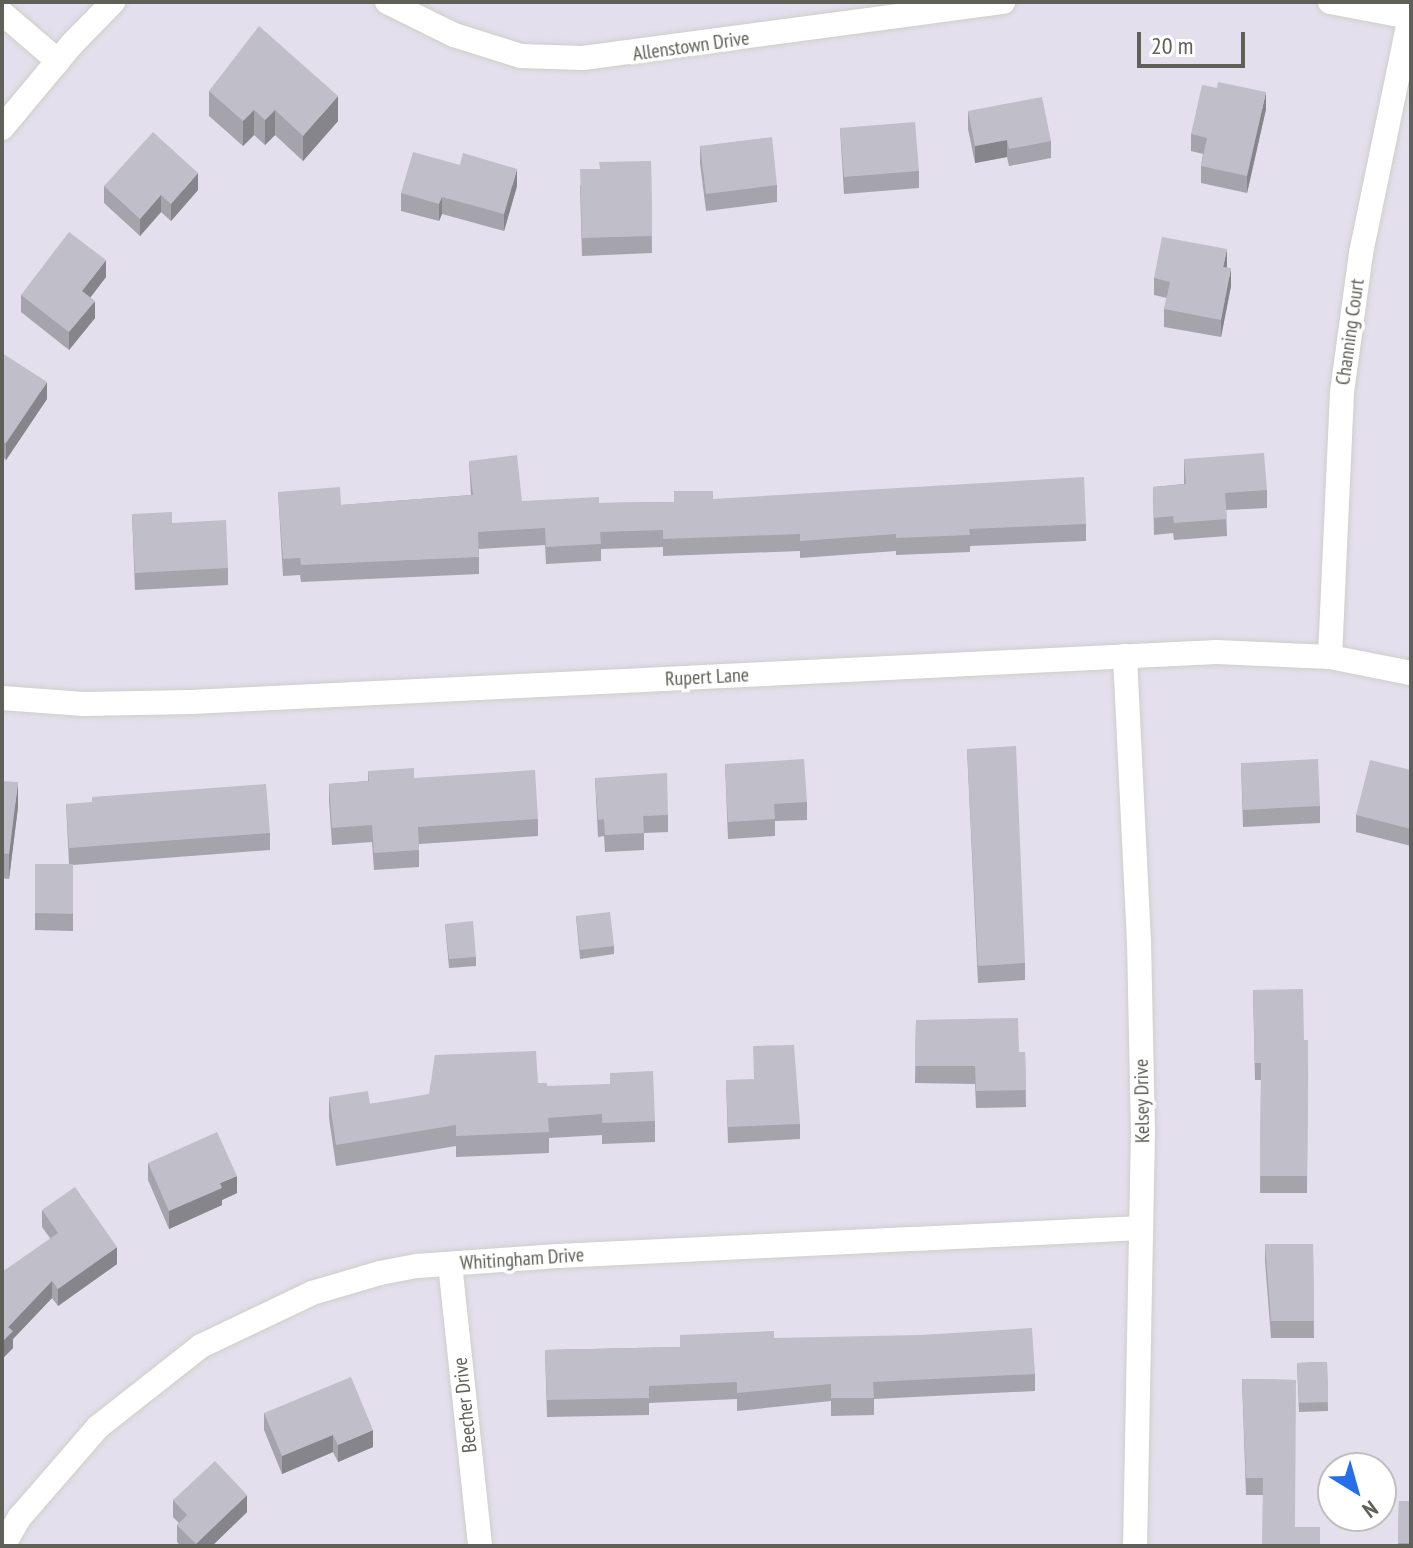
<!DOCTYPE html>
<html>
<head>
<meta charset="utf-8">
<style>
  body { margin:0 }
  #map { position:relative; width:1413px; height:1548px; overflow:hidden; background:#e3dfec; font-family:"PT Sans Narrow",sans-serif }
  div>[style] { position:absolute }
  .roads { filter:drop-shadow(0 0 2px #cecfc8) drop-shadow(0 0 2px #cecfc8) }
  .minor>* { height:24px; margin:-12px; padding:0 12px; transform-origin:12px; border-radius:12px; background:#fff }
  .wall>* { inset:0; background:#a5a3ac }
  .shaded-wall>* { inset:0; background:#86858c }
  .building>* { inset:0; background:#c0bec8 }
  span { translate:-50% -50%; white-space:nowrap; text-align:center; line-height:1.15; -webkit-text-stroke:7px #fff; paint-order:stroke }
  .street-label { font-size:20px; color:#5f6058 }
  .frame { position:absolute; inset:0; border:4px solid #5f6058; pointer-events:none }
  .north { position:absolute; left:1317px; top:1452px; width:80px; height:80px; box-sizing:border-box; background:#fff; border:2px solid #bfbfbc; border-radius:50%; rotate:143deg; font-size:22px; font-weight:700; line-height:32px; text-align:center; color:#5f6058 }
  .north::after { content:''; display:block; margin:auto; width:28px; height:36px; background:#266eea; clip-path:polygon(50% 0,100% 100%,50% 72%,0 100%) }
  .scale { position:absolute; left:1137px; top:32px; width:108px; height:36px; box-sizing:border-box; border:4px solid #5f6058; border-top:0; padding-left:10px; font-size:24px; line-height:28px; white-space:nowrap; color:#5f6058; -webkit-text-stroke:6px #fff; paint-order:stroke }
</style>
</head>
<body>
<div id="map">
  <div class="roads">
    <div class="minor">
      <i style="left:387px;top:2px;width:75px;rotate:26.2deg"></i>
      <i style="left:454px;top:35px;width:70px;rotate:17.4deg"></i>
      <i style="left:521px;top:56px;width:62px;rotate:1.8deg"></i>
      <i style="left:583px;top:58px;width:424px;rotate:-7.6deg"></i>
      <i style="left:1330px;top:2px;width:81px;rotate:10.6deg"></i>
      <i style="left:2px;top:13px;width:74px;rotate:40.6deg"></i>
      <i style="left:2px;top:128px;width:109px;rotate:-50.2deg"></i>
      <i style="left:72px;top:44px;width:59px;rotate:-45.7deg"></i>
      <i style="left:1125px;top:656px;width:285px;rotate:87.2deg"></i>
      <i style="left:1139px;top:941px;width:190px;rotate:88.8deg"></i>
      <i style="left:1143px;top:1131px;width:415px;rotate:91.1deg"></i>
      <i style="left:1330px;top:657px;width:265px;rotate:-87.4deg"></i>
      <i style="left:1342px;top:392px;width:140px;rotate:-82.2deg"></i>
      <i style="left:1361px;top:253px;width:246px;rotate:-78.3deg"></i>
      <i style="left:2px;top:698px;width:82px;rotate:4.2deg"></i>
      <i style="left:84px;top:704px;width:107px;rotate:-1.1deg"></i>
      <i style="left:191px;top:702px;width:1026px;rotate:-2.79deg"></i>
      <i style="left:1216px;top:652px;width:114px;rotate:2.5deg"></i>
      <i style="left:1330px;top:657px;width:83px;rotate:11.2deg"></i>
      <i style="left:450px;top:1264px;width:284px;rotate:83.9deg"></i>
      <i style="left:3px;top:1546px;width:34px;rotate:-60deg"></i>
      <i style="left:20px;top:1517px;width:119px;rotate:-49.1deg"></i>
      <i style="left:98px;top:1427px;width:131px;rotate:-38.2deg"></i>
      <i style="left:201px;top:1346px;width:123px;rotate:-25.5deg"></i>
      <i style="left:312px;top:1293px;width:71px;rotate:-16.4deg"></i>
      <i style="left:380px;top:1273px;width:38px;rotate:-11deg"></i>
      <i style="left:417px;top:1266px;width:141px;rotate:-4.1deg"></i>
      <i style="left:558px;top:1256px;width:584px;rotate:-2.75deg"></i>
    </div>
  </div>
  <div class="wall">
    <i style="clip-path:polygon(209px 91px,338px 121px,303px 161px,275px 135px,265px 145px,254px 135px,243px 146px,209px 116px)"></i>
    <i style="clip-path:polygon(1266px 109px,1247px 193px,1201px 183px,1201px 166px,1203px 154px,1191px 151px,1191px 134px)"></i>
    <i style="clip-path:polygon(968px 111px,1051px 141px,1051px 158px,1009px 166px,1007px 157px,975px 163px,968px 129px)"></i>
    <i style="clip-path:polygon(840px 128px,919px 171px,919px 188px,844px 194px)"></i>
    <i style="clip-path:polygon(700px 146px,777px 185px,777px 202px,706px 211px,700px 163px)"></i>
    <i style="clip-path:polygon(651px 161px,652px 253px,582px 256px,580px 186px)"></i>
    <i style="clip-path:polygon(104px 186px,198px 190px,171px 221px,161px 212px,140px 236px,104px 203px)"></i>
    <i style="clip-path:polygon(517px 186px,504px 231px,442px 214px,439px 221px,401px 211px,401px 193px)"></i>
    <i style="clip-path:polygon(1227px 267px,1231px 286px,1221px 337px,1164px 327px,1164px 309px,1167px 298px,1154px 295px,1154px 278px)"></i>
    <i style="clip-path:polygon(106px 277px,90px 298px,95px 318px,69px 350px,21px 312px,21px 295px)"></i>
    <i style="clip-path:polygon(2px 353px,47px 399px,6px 460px,2px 457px)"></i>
    <i style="clip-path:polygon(1184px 459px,1267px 490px,1267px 508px,1226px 510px,1227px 536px,1174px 540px,1173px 533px,1154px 535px,1153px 487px,1184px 484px)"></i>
    <i style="clip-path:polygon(469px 461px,522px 501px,599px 503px,674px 502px,713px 499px,1086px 524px,1086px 541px,970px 546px,970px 552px,896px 555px,896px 551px,800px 558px,800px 551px,663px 556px,663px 547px,601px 549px,601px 561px,546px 564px,545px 545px,479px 549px,479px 574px,301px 582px,300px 575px,283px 576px,278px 492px,341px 505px,471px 495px)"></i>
    <i style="clip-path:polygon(132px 514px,228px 568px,228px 585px,135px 590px)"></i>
    <i style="clip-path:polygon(967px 749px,1025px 963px,1025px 980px,978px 983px)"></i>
    <i style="clip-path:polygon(1241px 763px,1320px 806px,1320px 823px,1243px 827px)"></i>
    <i style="clip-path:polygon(725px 764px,807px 802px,807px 820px,775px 821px,775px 836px,728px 839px)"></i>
    <i style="clip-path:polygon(1411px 770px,1411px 846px,1356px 832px,1356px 815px)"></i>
    <i style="clip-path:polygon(368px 771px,414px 778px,538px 819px,538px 836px,419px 844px,419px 867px,374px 870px,372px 842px,332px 845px,329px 801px,329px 784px,368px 781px)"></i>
    <i style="clip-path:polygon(595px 778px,668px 815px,668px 832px,644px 833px,644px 850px,605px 852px,604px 836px,598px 837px)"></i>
    <i style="clip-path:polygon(2px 781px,18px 807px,9px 879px,2px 878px)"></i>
    <i style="clip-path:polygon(66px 804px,270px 833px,270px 850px,73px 865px,73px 931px,35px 930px,35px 864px,69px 864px)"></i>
    <i style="clip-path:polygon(576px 916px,614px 946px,614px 954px,580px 959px)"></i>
    <i style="clip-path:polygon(445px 924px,476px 957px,476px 966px,449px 968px)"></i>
    <i style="clip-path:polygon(1253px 990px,1304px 1040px,1308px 1040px,1307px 1193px,1260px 1193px,1261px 1080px,1255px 1080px)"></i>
    <i style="clip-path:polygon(916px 1020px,1019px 1052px,1025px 1052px,1026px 1107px,976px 1108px,975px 1084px,915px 1083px)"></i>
    <i style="clip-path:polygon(726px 1080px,800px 1124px,800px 1139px,728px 1143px)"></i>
    <i style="clip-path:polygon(538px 1083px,655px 1121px,655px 1142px,602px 1144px,602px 1135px,549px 1138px,549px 1153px,456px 1157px,456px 1146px,336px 1166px,329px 1118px,329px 1097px,370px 1104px)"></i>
    <i style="clip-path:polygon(148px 1163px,237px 1193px,222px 1200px,222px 1205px,169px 1229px,148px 1180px)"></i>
    <i style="clip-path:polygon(42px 1210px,117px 1264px,58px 1306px,52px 1298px,13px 1339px,13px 1348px,2px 1359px,50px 1238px,42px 1227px)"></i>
    <i style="clip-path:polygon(1265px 1244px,1313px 1244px,1314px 1338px,1271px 1338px,1265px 1261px)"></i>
    <i style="clip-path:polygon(774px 1338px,1035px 1374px,1035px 1391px,874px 1399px,874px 1415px,831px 1416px,831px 1401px,737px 1411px,737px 1399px,649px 1403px,649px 1415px,547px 1417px,545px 1350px,680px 1347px)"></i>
    <i style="clip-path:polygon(1327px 1362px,1328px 1411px,1299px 1412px,1297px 1363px)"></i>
    <i style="clip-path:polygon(1242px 1379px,1296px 1380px,1263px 1495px,1246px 1495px)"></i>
    <i style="clip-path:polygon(264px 1413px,373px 1447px,338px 1462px,333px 1452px,282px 1474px,264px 1430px)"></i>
    <i style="clip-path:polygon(173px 1500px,247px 1512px,212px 1546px,181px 1546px,177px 1542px,177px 1525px,179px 1523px,173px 1517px)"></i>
    <i style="clip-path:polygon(1399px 1501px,1411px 1501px,1411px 1546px,1398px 1546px)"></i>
  </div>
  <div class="shaded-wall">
    <i style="clip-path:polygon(1266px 92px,1266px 109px,1247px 193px,1247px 176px)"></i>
    <i style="clip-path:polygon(338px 96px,338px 121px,303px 161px,303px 136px)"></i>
    <i style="clip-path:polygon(254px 110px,254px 135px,243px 146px,243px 121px)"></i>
    <i style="clip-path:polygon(275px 110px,275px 135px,265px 145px,265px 120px)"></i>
    <i style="clip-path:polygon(1007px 140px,1007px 157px,975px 163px,975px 146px)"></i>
    <i style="clip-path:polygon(517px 169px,517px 186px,504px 231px,504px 214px)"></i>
    <i style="clip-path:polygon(198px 173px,198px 190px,171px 221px,171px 204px)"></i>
    <i style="clip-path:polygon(161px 195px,161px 212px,140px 236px,140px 219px)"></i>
    <i style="clip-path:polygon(442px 197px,442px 214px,439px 221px,439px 204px)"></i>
    <i style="clip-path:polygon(1227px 249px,1227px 266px,1223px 284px,1223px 267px)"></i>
    <i style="clip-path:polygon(106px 260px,106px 277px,82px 308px,82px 291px)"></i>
    <i style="clip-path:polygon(1231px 268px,1231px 286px,1221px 337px,1221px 320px)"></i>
    <i style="clip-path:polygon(95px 301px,95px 318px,69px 350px,69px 332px)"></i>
    <i style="clip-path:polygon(47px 382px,47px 399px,6px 460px,6px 443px)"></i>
    <i style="clip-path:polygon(18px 782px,18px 807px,9px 879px,9px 854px)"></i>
    <i style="clip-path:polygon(237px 1176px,237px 1193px,222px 1200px,222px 1205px,169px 1229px,169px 1211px,220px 1183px)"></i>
    <i style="clip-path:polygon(117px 1247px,117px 1264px,58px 1306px,58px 1289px)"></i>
    <i style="clip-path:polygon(52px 1281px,52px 1298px,13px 1339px,13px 1348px,2px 1359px,2px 1342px,8px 1327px)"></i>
    <i style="clip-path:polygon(373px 1430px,373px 1447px,338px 1462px,338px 1445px)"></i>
    <i style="clip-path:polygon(333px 1435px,333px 1452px,282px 1474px,282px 1456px)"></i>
    <i style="clip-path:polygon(247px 1495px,247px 1512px,212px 1546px,196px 1546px,196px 1544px)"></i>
  </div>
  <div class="building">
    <i style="clip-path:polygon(259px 26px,338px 96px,303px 136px,275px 110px,265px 120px,254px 110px,243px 121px,209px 91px)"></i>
    <i style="clip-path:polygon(1218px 82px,1266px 92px,1247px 176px,1201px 166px,1207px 138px,1191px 134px,1202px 85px,1217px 88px)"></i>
    <i style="clip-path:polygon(1042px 97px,1051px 141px,1009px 149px,1007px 140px,975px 146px,968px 111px)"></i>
    <i style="clip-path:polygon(915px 122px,919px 171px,844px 177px,840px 128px)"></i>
    <i style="clip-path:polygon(153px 132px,198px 173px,171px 204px,161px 195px,140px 219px,104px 186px)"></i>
    <i style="clip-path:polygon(772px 137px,777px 185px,706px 194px,700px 146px)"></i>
    <i style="clip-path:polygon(413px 152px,460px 165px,463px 153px,517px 169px,504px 214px,442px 197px,439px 204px,401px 193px)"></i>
    <i style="clip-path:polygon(651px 161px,652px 236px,582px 238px,580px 169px,600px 169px,599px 162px)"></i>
    <i style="clip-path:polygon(69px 232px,106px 260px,82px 291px,95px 301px,69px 332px,21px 295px)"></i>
    <i style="clip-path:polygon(1162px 237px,1227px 249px,1223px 267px,1231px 268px,1221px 320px,1164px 309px,1170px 282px,1154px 278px)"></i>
    <i style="clip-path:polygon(2px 353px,47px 382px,6px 443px,2px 441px)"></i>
    <i style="clip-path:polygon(1264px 453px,1267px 490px,1225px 493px,1227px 519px,1174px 523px,1173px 516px,1154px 518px,1153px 487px,1186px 484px,1184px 459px)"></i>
    <i style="clip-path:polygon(517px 455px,522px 501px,599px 497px,599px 503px,674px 502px,674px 491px,713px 491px,713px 499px,1084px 477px,1086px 524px,969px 529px,970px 535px,896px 538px,896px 534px,800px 541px,800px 534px,663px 539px,663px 530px,600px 532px,601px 544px,546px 547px,545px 528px,478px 532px,479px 557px,301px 565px,300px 558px,283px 559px,278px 492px,340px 487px,341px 505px,473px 495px,469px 461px)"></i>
    <i style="clip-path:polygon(172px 512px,172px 523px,226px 520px,228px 568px,135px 573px,132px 514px)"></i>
    <i style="clip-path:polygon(1016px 746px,1025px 963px,978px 966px,967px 749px)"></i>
    <i style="clip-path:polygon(804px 759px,807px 802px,774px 804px,775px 819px,728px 822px,725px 764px)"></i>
    <i style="clip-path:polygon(1318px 759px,1320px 806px,1243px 810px,1241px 763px)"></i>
    <i style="clip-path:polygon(1370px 760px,1411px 770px,1411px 829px,1356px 815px)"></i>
    <i style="clip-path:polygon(414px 768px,414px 778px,535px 770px,538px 819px,418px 827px,419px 850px,374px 853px,372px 825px,332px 828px,329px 784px,369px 781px,368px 771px)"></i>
    <i style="clip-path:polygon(667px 773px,668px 815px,643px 816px,644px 833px,605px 835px,604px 819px,598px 820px,595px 778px)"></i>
    <i style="clip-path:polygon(2px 781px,18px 782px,9px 854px,2px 853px)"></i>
    <i style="clip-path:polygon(266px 784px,270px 833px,69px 848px,66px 804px,92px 802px,92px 797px)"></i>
    <i style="clip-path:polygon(35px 864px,73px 864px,73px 914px,35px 913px)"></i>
    <i style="clip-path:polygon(610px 912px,614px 946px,580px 950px,576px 916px)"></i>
    <i style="clip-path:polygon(473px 921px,476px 957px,449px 959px,445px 924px)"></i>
    <i style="clip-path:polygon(1303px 989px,1304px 1040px,1308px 1040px,1307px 1176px,1260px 1176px,1261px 1063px,1255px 1063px,1253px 990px)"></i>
    <i style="clip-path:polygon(1018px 1018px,1019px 1052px,1025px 1052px,1026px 1090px,976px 1091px,975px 1066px,915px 1066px,916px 1020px)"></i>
    <i style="clip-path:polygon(794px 1045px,800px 1124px,728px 1127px,726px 1080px,754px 1079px,753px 1046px)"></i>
    <i style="clip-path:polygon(536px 1051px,538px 1083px,547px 1083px,547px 1086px,610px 1084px,610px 1073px,653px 1071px,655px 1121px,602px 1123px,602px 1114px,548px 1118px,549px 1132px,456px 1136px,456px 1125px,336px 1145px,329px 1097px,368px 1091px,370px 1104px,429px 1094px,435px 1055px)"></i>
    <i style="clip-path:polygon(217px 1132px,237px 1176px,220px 1183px,222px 1188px,169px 1211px,148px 1163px)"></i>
    <i style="clip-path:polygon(75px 1187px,117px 1247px,58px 1289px,52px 1281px,8px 1327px,13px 1331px,2px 1342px,2px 1272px,58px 1233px,42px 1210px)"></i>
    <i style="clip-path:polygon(1265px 1244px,1313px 1244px,1314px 1321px,1271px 1321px)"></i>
    <i style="clip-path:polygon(1032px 1328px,1035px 1374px,873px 1382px,874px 1398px,831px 1398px,831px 1384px,737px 1393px,737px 1382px,649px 1386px,649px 1398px,547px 1400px,545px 1350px,680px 1347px,680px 1335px,774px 1331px,774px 1338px,921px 1335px)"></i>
    <i style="clip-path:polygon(1327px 1362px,1328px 1402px,1299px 1403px,1297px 1363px)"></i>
    <i style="clip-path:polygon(351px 1377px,373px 1430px,338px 1445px,333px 1435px,282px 1456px,264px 1413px)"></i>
    <i style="clip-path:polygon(1242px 1379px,1296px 1380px,1295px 1527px,1320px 1527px,1320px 1546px,1262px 1546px,1263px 1478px,1246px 1478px)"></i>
    <i style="clip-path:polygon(215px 1461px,247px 1495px,196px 1544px,177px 1525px,187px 1515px,173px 1500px)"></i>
    <i style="clip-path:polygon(1399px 1501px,1411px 1501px,1411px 1543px,1398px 1543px)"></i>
  </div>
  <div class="street-label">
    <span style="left:691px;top:46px;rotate:-8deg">Allenstown Drive</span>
    <span style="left:1350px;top:332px;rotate:-82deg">Channing Court</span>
    <span style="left:707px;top:677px;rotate:-3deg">Rupert Lane</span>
    <span style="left:1142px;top:1101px;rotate:-91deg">Kelsey Drive</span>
    <span style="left:522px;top:1259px;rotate:-4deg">Whitingham Drive</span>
    <span style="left:465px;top:1405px;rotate:-96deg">Beecher Drive</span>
  </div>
  <div class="frame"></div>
  <div class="north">N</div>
  <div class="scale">20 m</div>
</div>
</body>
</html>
